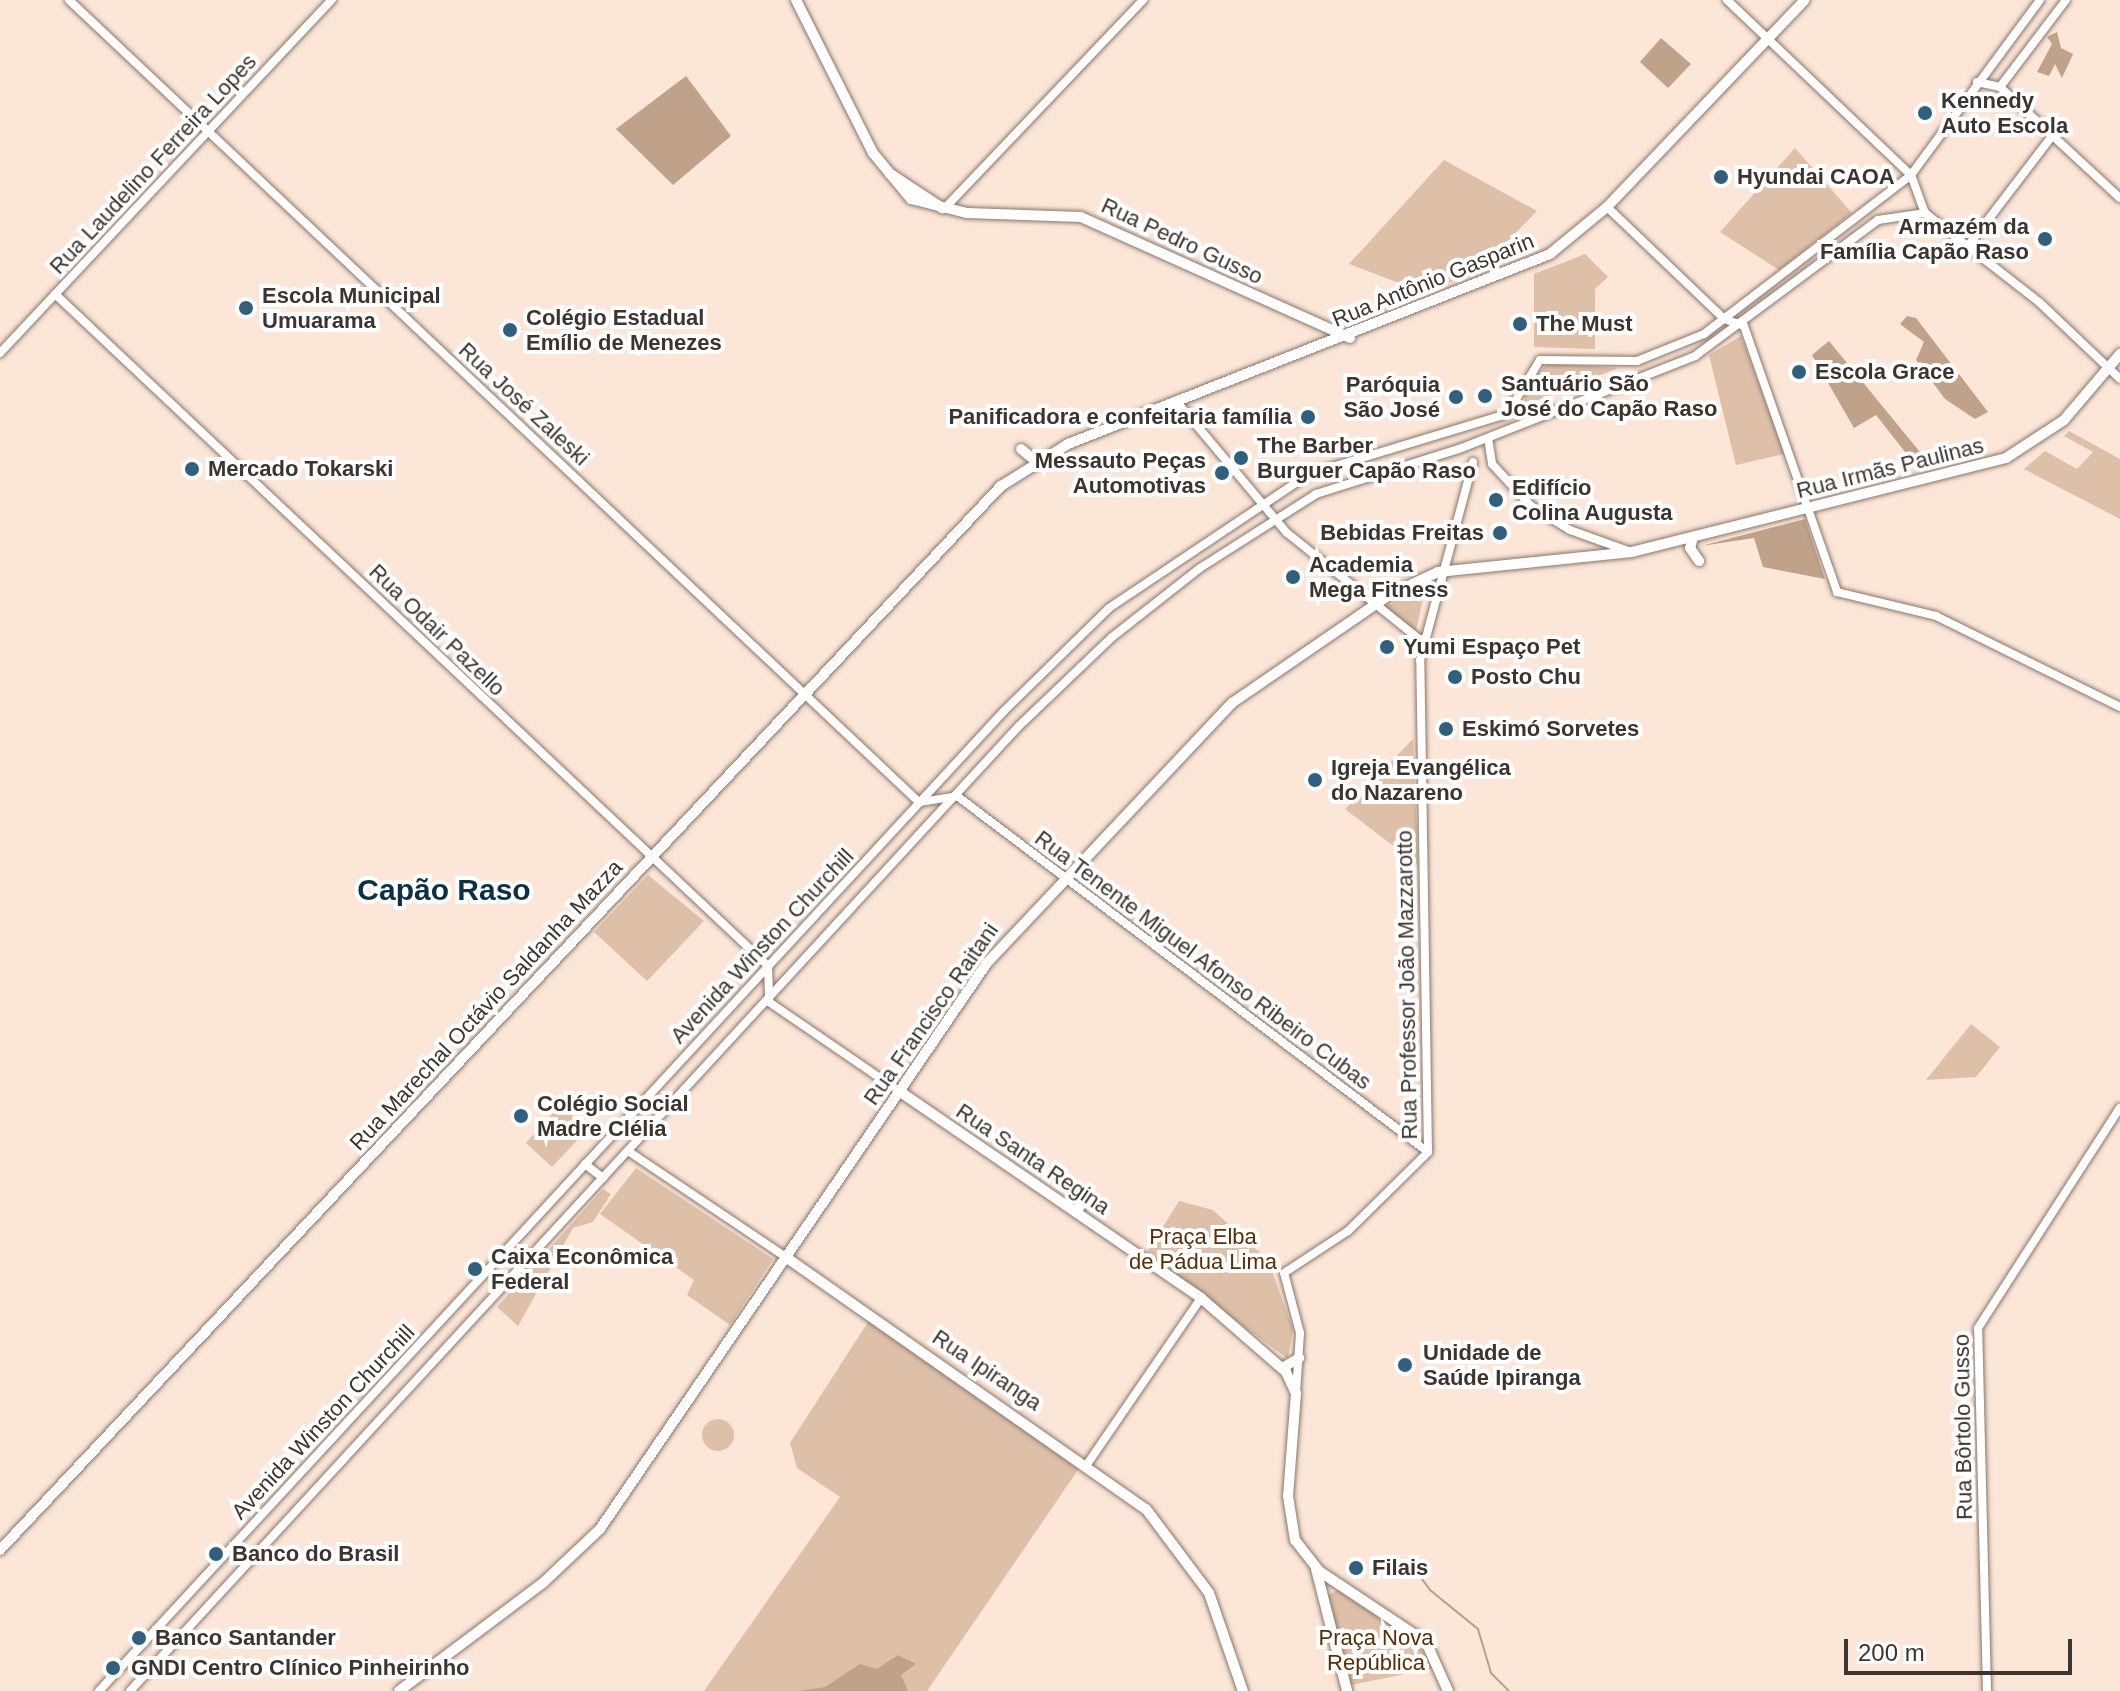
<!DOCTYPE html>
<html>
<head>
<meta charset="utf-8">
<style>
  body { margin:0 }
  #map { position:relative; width:2120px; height:1691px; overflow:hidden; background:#fbe6d7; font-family:Arial,sans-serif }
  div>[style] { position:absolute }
  .green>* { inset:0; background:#dec0a9 }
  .round { border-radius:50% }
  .forest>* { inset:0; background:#c0a189 }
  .stream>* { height:2px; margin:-1px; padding:0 1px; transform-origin:1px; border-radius:1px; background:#bd9e86 }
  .roads { filter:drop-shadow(0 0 2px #8a776a) drop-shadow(0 0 2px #8a776a) }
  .minor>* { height:8px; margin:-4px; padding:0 4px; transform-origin:4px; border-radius:4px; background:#fff }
  .major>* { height:10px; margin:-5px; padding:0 5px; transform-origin:5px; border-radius:5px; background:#fff }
  .dots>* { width:22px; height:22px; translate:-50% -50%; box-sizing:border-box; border:4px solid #fff; border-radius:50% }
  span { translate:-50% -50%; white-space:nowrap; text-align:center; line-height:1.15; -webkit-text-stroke:8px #fff; paint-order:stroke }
  .poi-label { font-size:22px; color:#3c342e; font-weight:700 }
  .left { translate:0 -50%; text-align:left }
  .right { translate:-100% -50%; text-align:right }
  .street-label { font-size:22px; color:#3c342e }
  .park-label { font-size:22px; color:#582e04 }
  .district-label { font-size:30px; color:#093249; font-weight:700 }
  .scale { position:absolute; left:1844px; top:1639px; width:228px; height:36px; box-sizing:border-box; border:4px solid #3c342e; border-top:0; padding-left:10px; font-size:24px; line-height:28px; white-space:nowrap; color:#3c342e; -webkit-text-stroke:6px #fff; paint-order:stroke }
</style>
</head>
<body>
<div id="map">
  <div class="green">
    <i style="clip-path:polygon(1795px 148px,1852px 213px,1779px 270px,1720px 232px)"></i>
    <i style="clip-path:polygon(1444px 160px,1537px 211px,1504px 245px,1518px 253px,1388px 309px,1399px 283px,1349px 264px)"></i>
    <i style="clip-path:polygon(1585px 254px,1608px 277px,1595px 289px,1595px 349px,1534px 347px,1534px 274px)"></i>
    <i style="clip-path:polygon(1741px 336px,1785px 454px,1736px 465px,1709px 355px)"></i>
    <i style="clip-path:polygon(1548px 363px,1618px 368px,1523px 406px,1527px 386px)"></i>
    <i style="clip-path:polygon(2069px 431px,2120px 459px,2120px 519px,2024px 469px,2045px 451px,2077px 469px,2093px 452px,2064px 436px)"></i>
    <i style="clip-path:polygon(1426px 586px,1416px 630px,1409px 629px,1385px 607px)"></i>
    <i style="clip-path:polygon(1413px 739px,1418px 865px,1345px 809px)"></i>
    <i style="clip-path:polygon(648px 875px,704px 921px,647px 981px,594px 932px)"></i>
    <i style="clip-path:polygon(1971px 1024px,2000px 1047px,1976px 1077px,1926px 1080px)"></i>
    <i style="clip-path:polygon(561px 1104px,588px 1129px,552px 1167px,526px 1143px)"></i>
    <i style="clip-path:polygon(636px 1168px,773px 1259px,730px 1325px,687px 1295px,694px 1280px,600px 1214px)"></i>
    <i style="clip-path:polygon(603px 1189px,611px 1194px,593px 1222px,573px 1228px,518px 1326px,497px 1307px)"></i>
    <i style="clip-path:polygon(1179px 1201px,1213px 1210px,1268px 1260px,1293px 1329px,1288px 1359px,1146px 1254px)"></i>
    <i style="clip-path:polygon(870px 1319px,1082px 1464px,927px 1691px,704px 1691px,840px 1497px,797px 1468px,790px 1443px)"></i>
    <i class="round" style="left:702px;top:1419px;width:32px;height:32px"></i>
    <i style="clip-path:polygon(1340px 1589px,1412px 1635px,1434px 1668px,1351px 1685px,1328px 1595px)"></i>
  </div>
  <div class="forest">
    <i style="clip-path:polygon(2057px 32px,2061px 48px,2073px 54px,2062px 78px,2055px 64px,2049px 76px,2037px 72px,2052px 44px,2047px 37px)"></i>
    <i style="clip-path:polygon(1661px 38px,1691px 64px,1668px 88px,1640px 62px)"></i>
    <i style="clip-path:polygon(686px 76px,731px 136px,673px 185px,616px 129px)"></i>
    <i style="clip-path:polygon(1907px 316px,1916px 318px,1988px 412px,1975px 419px,1945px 399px,1916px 360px,1924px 342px,1900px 324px)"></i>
    <i style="clip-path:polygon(1829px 341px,1924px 457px,1913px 462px,1876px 415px,1854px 428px,1812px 355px)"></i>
    <i style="clip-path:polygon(1805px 519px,1825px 579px,1763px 567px,1754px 538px,1701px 546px)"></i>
    <i style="clip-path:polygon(898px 1655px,916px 1664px,901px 1675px,908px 1691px,799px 1691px,825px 1687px,860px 1664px,877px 1669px)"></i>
  </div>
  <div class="stream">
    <i style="left:1409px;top:1561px;width:36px;rotate:54deg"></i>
    <i style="left:1430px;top:1590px;width:62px;rotate:39.1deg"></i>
    <i style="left:1478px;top:1629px;width:46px;rotate:73.5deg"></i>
    <i style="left:1491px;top:1673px;width:25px;rotate:45deg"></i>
  </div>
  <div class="roads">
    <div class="minor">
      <i style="left:69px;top:0;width:1169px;rotate:43.34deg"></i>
      <i style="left:1727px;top:0;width:254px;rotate:43.6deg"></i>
      <i style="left:1911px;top:175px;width:40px;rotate:69.8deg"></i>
      <i style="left:1977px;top:82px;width:24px;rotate:12deg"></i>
      <i style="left:2000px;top:87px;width:163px;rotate:42.8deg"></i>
      <i style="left:2000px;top:87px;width:109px;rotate:-52.8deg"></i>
      <i style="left:1607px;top:207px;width:162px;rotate:43.7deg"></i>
      <i style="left:1724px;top:319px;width:21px;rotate:19deg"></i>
      <i style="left:944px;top:209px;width:289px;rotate:-46.4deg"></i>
      <i style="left:1925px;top:213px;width:146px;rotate:38deg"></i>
      <i style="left:2040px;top:303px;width:110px;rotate:43.5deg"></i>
      <i style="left:1968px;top:246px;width:140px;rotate:-52.6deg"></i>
      <i style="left:55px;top:294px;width:980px;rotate:43.3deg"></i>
      <i style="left:768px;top:966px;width:36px;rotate:88deg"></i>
      <i style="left:769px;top:1002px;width:158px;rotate:34.4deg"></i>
      <i style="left:1744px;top:326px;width:282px;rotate:70.7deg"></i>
      <i style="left:1837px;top:592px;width:102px;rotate:13.6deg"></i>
      <i style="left:1936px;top:616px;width:205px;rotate:26.3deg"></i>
      <i style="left:0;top:353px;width:485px;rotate:-46.8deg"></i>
      <i style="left:1177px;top:402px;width:170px;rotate:50deg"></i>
      <i style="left:1286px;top:532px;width:176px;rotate:38.8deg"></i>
      <i style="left:1488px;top:438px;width:26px;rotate:81deg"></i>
      <i style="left:1492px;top:464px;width:57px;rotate:47.1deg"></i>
      <i style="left:1531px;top:506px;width:46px;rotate:31.6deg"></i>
      <i style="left:1570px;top:530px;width:62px;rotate:19.9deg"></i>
      <i style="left:957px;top:796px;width:590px;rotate:37.08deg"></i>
      <i style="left:920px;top:802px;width:37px;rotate:-9deg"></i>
      <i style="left:628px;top:1151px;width:192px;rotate:33.9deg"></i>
      <i style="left:1428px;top:1152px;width:492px;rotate:-90.9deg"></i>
      <i style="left:1420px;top:660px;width:205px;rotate:-75deg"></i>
      <i style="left:585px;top:1164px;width:23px;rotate:38deg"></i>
      <i style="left:1296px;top:1393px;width:60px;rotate:-86.2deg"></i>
      <i style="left:1300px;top:1333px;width:62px;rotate:-104.9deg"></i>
      <i style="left:1284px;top:1273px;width:77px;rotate:-33.3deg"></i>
      <i style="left:1348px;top:1231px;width:112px;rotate:-44.6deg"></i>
      <i style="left:1088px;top:1463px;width:200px;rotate:-55.6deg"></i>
      <i style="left:99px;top:1691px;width:1334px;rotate:-47.28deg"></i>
      <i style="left:1004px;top:711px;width:147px;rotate:-44.4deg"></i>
      <i style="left:1109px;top:608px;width:241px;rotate:-33.8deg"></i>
      <i style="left:1309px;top:474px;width:207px;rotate:-16.9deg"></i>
      <i style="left:1507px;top:414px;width:63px;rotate:-58.6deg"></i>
      <i style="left:1540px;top:360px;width:97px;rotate:0.6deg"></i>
      <i style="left:1637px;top:361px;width:72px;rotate:-21.9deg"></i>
      <i style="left:1704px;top:334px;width:261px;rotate:-37.5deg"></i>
      <i style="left:1911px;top:175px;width:217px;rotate:-53.6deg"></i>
      <i style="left:130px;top:1691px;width:1312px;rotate:-47.35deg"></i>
      <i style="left:1019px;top:726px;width:127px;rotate:-43.7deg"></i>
      <i style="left:1111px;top:638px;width:113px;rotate:-38.2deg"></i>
      <i style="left:1200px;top:568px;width:138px;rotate:-32.5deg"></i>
      <i style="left:1316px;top:494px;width:150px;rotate:-17.5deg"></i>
      <i style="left:1459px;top:449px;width:254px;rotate:-21.5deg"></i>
      <i style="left:1695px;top:356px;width:228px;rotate:-36.6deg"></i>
      <i style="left:1878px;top:220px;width:48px;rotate:-8.5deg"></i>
      <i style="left:1987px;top:1691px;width:363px;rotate:-91.4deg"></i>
      <i style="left:1978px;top:1328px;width:262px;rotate:-57.2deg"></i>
    </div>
    <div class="major">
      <i style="left:796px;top:0;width:171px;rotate:63.3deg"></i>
      <i style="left:873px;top:153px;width:60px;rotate:50.4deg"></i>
      <i style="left:911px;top:199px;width:58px;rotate:14deg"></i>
      <i style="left:967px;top:213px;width:114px;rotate:2deg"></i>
      <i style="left:1081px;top:217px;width:295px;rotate:24.2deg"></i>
      <i style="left:889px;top:173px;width:64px;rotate:33.4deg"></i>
      <i style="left:1021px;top:449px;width:19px;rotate:39deg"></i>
      <i style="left:1693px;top:537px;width:11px;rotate:105deg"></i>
      <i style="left:1690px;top:548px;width:16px;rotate:55deg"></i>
      <i style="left:899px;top:1091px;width:366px;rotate:34.4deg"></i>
      <i style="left:1201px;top:1298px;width:113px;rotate:41deg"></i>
      <i style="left:1286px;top:1372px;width:23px;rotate:65deg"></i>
      <i style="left:1296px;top:1393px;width:103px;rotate:94.4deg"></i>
      <i style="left:1288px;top:1496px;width:45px;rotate:81deg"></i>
      <i style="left:1295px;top:1540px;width:39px;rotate:52deg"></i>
      <i style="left:1319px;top:1571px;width:128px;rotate:33.6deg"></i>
      <i style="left:1426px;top:1642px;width:54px;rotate:65.8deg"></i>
      <i style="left:1076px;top:1212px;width:12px;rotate:-55deg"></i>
      <i style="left:787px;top:1258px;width:438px;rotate:35deg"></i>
      <i style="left:1146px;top:1509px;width:105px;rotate:53.1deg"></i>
      <i style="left:1209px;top:1593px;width:104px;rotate:70.9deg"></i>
      <i style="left:1282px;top:1368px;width:20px;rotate:-30deg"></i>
      <i style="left:0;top:1550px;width:1461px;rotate:-46.75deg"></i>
      <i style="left:1001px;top:486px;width:79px;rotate:-32.1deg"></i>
      <i style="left:1068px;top:444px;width:518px;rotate:-21.51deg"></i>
      <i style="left:1550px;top:254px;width:74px;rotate:-39.5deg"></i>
      <i style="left:1607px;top:207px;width:286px;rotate:-46.3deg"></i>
      <i style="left:1316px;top:1569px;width:126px;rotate:75.7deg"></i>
      <i style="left:399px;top:1691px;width:181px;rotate:-36.9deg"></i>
      <i style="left:544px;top:1582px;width:77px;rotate:-43.4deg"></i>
      <i style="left:600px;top:1529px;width:686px;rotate:-55.64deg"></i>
      <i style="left:987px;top:963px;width:357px;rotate:-46.7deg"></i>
      <i style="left:1232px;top:703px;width:191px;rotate:-34.5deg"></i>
      <i style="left:1389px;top:595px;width:54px;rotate:-25.1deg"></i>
      <i style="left:1438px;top:572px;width:195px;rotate:-5.9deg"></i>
      <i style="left:1632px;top:552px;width:386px;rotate:-14.1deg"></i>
      <i style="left:2006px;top:458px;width:69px;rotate:-33.2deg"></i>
      <i style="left:2064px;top:420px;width:87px;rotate:-49.7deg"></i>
    </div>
  </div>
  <div class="dots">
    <i style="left:1925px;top:113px;background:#30607e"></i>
    <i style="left:1721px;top:177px;background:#30607e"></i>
    <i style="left:2045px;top:239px;background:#30607e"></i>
    <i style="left:246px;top:308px;background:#30607e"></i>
    <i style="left:1520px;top:324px;background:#30607e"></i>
    <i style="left:510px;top:330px;background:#30607e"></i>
    <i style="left:1799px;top:372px;background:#30607e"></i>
    <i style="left:1485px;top:396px;background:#30607e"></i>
    <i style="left:1456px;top:397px;background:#30607e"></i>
    <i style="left:1308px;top:417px;background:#30607e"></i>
    <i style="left:1241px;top:458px;background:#30607e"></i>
    <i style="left:192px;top:469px;background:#30607e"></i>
    <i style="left:1222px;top:473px;background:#30607e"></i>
    <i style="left:1496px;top:500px;background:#30607e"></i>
    <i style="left:1500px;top:533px;background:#30607e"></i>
    <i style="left:1293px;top:577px;background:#30607e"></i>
    <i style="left:1387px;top:647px;background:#30607e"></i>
    <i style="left:1455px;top:677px;background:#30607e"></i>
    <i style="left:1446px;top:729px;background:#30607e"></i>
    <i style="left:1315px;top:780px;background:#30607e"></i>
    <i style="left:521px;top:1116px;background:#30607e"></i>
    <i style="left:475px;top:1269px;background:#30607e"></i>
    <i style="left:1405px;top:1365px;background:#30607e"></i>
    <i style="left:216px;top:1554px;background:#30607e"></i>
    <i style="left:1356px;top:1568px;background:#30607e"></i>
    <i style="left:139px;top:1638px;background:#30607e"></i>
    <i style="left:113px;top:1668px;background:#30607e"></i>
  </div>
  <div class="poi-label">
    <span class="left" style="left:1941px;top:113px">Kennedy<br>Auto Escola</span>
    <span class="left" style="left:1737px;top:177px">Hyundai CAOA</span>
    <span class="right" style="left:2029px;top:239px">Armazém da<br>Família Capão Raso</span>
    <span class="left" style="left:262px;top:308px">Escola Municipal<br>Umuarama</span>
    <span class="left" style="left:526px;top:330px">Colégio Estadual<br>Emílio de Menezes</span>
    <span class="left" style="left:1536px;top:324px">The Must</span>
    <span class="left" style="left:1815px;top:372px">Escola Grace</span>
    <span class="left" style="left:1501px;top:396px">Santuário São<br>José do Capão Raso</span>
    <span class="right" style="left:1440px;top:397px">Paróquia<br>São José</span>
    <span class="right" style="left:1292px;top:417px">Panificadora e confeitaria família</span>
    <span class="left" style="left:1257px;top:458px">The Barber<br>Burguer Capão Raso</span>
    <span class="right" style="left:1206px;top:473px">Messauto Peças<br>Automotivas</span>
    <span class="left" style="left:208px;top:469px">Mercado Tokarski</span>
    <span class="left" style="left:1512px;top:500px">Edifício<br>Colina Augusta</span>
    <span class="right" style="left:1484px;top:533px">Bebidas Freitas</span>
    <span class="left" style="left:1309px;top:577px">Academia<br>Mega Fitness</span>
    <span class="left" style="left:1403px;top:647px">Yumi Espaço Pet</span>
    <span class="left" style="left:1471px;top:677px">Posto Chu</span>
    <span class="left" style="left:1462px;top:729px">Eskimó Sorvetes</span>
    <span class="left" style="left:1331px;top:780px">Igreja Evangélica<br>do Nazareno</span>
    <span class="left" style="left:537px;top:1116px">Colégio Social<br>Madre Clélia</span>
    <span class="left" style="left:491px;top:1269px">Caixa Econômica<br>Federal</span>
    <span class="left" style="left:1423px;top:1365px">Unidade de<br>Saúde Ipiranga</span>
    <span class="left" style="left:232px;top:1554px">Banco do Brasil</span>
    <span class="left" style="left:1372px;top:1568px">Filais</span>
    <span class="left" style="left:155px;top:1638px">Banco Santander</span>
    <span class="left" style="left:131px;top:1668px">GNDI Centro Clínico Pinheirinho</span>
  </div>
  <div class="street-label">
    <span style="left:153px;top:164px;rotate:-47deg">Rua Laudelino Ferreira Lopes</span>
    <span style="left:1182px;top:241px;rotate:25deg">Rua Pedro Gusso</span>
    <span style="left:1433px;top:280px;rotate:-22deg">Rua Antônio Gasparin</span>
    <span style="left:524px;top:404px;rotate:43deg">Rua José Zaleski</span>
    <span style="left:1890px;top:468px;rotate:-14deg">Rua Irmãs Paulinas</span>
    <span style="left:437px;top:630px;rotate:44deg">Rua Odair Pazello</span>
    <span style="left:762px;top:946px;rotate:-47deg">Avenida Winston Churchill</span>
    <span style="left:1203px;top:960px;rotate:37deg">Rua Tenente Miguel Afonso Ribeiro Cubas</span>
    <span style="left:1407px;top:985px;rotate:-91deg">Rua Professor João Mazzarotto</span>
    <span style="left:486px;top:1005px;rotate:-47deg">Rua Marechal Octávio Saldanha Mazza</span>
    <span style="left:931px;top:1014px;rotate:-55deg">Rua Francisco Raitani</span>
    <span style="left:1033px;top:1159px;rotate:34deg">Rua Santa Regina</span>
    <span style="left:987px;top:1370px;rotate:34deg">Rua Ipiranga</span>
    <span style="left:323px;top:1422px;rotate:-47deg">Avenida Winston Churchill</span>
    <span style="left:1963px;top:1427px;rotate:-91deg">Rua Bôrtolo Gusso</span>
  </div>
  <div class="park-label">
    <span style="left:1203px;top:1249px">Praça Elba<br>de Pádua Lima</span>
    <span style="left:1376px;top:1650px">Praça Nova<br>República</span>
  </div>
  <div class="district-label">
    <span style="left:444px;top:890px">Capão Raso</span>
  </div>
  <div class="scale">200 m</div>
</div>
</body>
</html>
